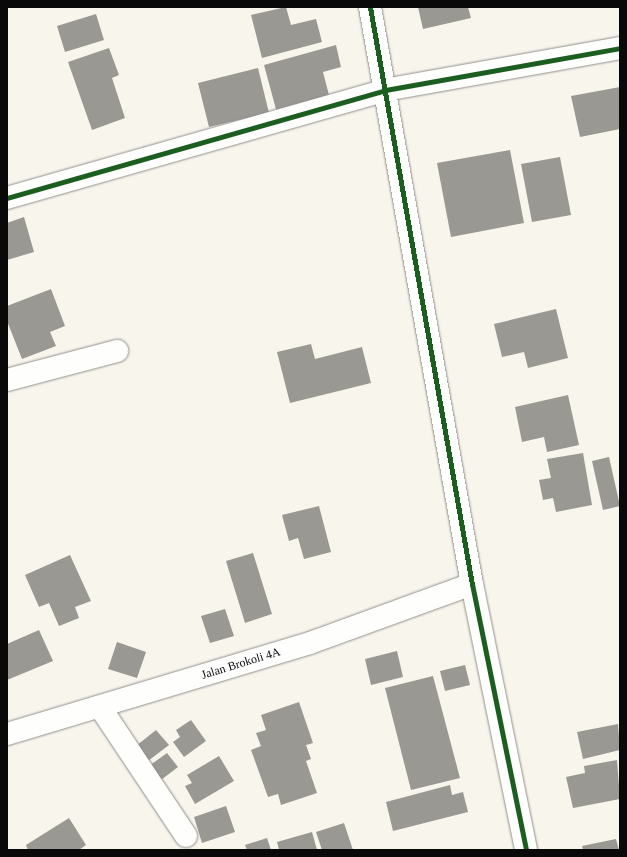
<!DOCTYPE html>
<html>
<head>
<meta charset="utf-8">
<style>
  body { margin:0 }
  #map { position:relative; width:627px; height:857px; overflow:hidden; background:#f8f5ed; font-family:Georgia,serif }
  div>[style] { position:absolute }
  .building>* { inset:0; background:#9a9893 }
  .roads { filter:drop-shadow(0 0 1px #918f8c) drop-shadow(0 0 1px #918f8c) }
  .minor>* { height:22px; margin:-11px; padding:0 11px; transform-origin:11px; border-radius:11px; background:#fefefc }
  .cycleway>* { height:5px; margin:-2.5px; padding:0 2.5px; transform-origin:2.5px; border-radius:2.5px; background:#1b5e20 }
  span { translate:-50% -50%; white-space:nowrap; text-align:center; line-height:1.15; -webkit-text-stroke:4px #fff; paint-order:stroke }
  .street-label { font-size:12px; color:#090909 }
  .frame { position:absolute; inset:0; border:8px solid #090909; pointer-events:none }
</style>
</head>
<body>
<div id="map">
  <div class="building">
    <i style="clip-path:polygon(286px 7px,291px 25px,316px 19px,322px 42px,262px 58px,251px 15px)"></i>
    <i style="clip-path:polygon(418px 7px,468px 7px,471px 18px,423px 29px)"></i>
    <i style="clip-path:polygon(96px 14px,104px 40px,65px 52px,57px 26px)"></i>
    <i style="clip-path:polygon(336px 45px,341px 67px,323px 72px,330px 99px,277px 113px,264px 65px)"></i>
    <i style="clip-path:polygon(109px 48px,119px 75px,112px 78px,125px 118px,92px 130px,68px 62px)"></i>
    <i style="clip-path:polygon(258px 68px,269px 113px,209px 127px,198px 83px)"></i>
    <i style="clip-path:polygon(620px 87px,620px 129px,580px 137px,571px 96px)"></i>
    <i style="clip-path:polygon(510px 150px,524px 223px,451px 237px,437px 163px)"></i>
    <i style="clip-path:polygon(560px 157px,571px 215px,532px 222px,521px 164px)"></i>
    <i style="clip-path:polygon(24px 217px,34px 252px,7px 260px,7px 223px)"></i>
    <i style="clip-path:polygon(51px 289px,65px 326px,50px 332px,56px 346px,22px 359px,7px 321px,7px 306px)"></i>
    <i style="clip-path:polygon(556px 309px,568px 358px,528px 368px,524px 352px,502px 357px,494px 324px)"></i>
    <i style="clip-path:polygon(311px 344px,315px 359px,362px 347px,371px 383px,290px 403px,277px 352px)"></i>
    <i style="clip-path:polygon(568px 395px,579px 445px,547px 452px,544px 437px,522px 442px,515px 407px)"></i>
    <i style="clip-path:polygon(583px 453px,592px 505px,556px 512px,553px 498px,543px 500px,539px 480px,551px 478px,547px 459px)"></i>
    <i style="clip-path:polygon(609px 457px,620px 506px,603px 510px,592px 461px)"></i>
    <i style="clip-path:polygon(319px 506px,331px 552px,304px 559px,298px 538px,289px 541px,282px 515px)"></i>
    <i style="clip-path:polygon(253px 553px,272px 614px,245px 623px,226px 561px)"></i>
    <i style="clip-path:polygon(70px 555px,91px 601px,75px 607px,79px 618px,59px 626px,49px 603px,39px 607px,25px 575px)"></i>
    <i style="clip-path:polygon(225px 609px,234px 636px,210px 643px,201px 616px)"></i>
    <i style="clip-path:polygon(39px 630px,53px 661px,7px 680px,7px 644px)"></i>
    <i style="clip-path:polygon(117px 642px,146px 652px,137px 678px,108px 669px)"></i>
    <i style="clip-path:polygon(397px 651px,403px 677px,371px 685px,365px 659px)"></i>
    <i style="clip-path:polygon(465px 665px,470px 685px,445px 691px,440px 671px)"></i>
    <i style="clip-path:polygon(433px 676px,460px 778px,411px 790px,385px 688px)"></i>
    <i style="clip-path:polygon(299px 702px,313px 743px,306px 745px,311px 759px,306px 761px,317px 793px,281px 805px,278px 794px,268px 797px,251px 750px,261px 746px,256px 733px,266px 730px,261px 715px)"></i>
    <i style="clip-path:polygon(191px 720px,206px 741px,184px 757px,173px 742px,180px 737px,176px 730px)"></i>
    <i style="clip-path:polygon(618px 724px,620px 750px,583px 759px,577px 732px)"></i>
    <i style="clip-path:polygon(156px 730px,169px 745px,148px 761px,136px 746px)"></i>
    <i style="clip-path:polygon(167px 753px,178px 767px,157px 783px,146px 768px)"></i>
    <i style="clip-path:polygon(219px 756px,234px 781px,195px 804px,185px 786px,192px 783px,187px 775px)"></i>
    <i style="clip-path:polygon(617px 760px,620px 799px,573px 808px,566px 777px,585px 773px,584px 766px)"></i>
    <i style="clip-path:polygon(450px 785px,452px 795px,463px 792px,468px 812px,393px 831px,386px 802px)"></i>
    <i style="clip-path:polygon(226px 806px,235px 832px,202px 843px,194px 817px)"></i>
    <i style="clip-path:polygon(69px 818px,86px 845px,79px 850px,28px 850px,26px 845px)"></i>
    <i style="clip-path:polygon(344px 823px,353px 850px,322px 850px,316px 832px)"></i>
    <i style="clip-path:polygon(312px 832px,317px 850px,279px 850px,277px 842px)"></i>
    <i style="clip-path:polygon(267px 838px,271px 850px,247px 850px,245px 845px)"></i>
    <i style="clip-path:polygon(616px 839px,619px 850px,583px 850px,582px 846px)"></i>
  </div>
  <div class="roads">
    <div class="minor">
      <i style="left:370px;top:7px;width:586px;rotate:79.98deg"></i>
      <i style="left:472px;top:584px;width:271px;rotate:78.5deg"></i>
      <i style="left:7px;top:198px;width:393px;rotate:-15.9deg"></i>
      <i style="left:385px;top:90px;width:239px;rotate:-10.1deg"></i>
      <i style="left:7px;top:380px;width:114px;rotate:-14.8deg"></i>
      <i style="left:100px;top:707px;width:155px;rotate:56.3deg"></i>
      <i style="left:7px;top:734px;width:316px;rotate:-16.7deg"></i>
      <i style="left:310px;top:643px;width:172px;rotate:-20deg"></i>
    </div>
  </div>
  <div class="cycleway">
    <i style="left:370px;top:7px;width:586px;rotate:79.98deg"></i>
    <i style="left:472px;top:584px;width:271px;rotate:78.5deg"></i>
    <i style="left:7px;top:198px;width:393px;rotate:-15.9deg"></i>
    <i style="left:385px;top:90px;width:239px;rotate:-10.1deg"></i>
  </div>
  <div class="street-label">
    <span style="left:241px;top:664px;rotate:-17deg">Jalan Brokoli 4A</span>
  </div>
  <div class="frame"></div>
</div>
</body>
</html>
